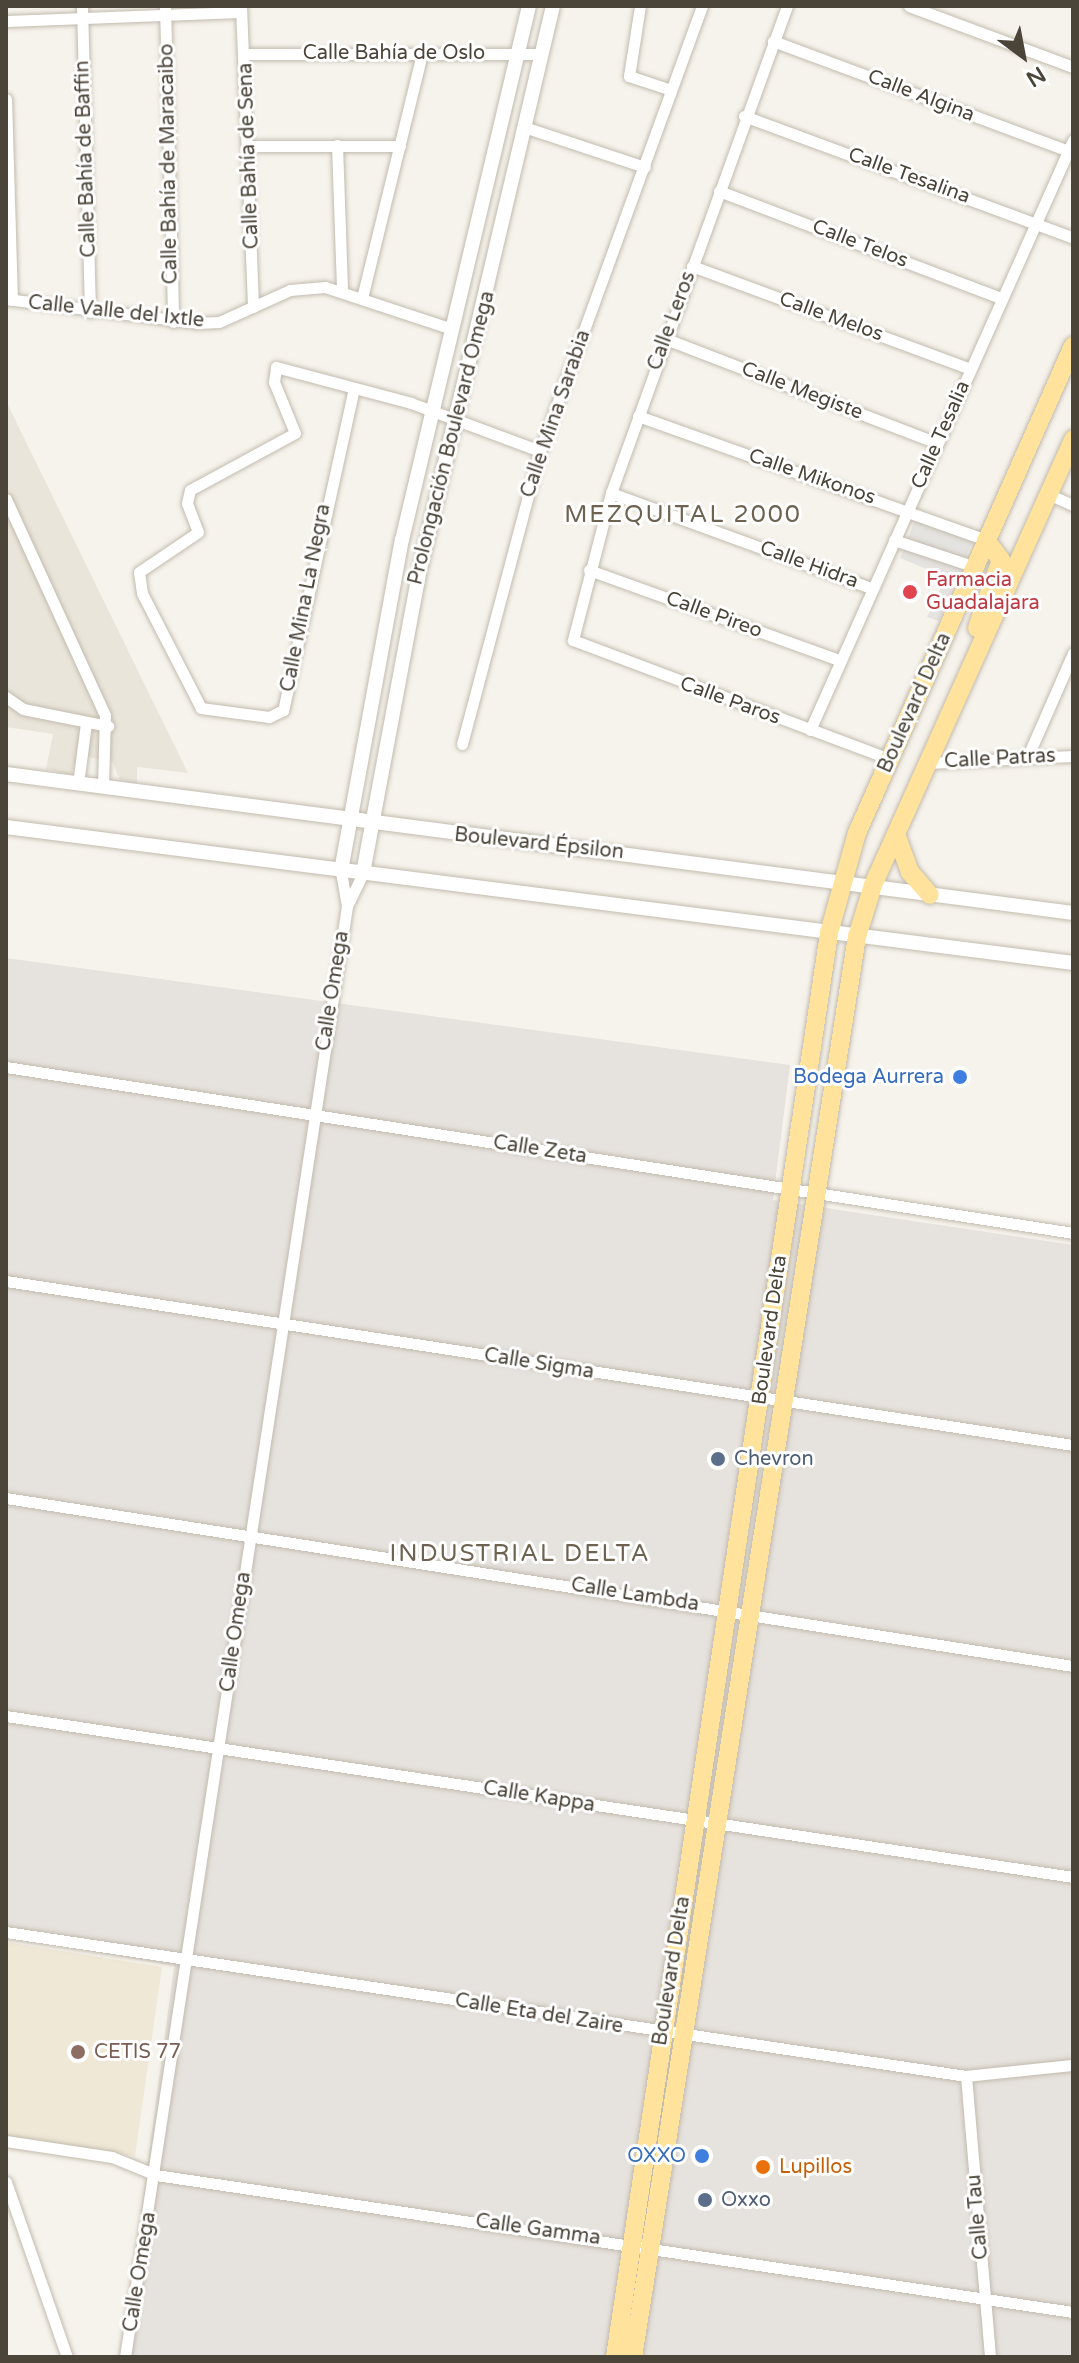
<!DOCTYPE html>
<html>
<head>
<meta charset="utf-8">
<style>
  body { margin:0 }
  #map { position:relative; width:1079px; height:2363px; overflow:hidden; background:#f6f3ec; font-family:"Varela Round",sans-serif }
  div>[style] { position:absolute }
  .residential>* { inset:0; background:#eae5da }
  .industrial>* { inset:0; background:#e6e2dd }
  .education>* { inset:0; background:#efe8d6 }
  .parking>* { inset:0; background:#e5e3e0 }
  .roads { filter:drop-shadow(0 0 2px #c2bbae) drop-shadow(0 0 2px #c2bbae) }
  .minor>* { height:11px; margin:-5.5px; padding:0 5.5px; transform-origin:5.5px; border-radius:5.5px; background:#fff }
  .tertiary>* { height:14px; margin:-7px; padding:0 7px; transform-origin:7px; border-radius:7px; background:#fff }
  .primary>* { height:18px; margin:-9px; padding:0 9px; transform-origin:9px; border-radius:9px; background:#ffe39c }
  .dots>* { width:22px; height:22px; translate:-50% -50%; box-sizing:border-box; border:4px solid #fff; border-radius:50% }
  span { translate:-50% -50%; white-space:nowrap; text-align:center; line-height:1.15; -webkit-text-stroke:6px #fff; paint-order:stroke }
  .street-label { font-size:20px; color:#4b4439 }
  .health-label { font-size:20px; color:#be3a42 }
  .left { translate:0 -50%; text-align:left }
  .shop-label { font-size:20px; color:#366cbe }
  .right { translate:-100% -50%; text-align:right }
  .service-label { font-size:20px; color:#4e5e75 }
  .education-label { font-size:20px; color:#785e54 }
  .food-label { font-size:20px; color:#c56008 }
  .quarter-label { font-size:24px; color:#6e6250; letter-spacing:2px }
  .frame { position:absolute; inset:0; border:8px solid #4b4439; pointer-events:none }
  .north { position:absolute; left:983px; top:16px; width:80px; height:80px; -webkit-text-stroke:6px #fff; paint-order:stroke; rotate:148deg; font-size:22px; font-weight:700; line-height:32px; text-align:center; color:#4b4439 }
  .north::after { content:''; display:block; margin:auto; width:28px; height:36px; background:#4b4439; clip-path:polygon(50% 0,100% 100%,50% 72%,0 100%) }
</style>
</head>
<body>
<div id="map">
  <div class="residential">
    <i style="clip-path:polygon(6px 401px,188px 773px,137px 767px,137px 784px,120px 780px,113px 763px,80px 755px,70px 775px,46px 769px,53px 734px,6px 727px)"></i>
  </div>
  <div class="industrial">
    <i style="clip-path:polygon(6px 958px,790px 1065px,773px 1200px,1073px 1245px,1073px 2357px,122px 2357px,174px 1966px,6px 1936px)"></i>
  </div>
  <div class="education">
    <i style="clip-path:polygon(6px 1942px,162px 1967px,135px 2156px,6px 2137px)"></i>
  </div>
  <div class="parking">
    <i style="clip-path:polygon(916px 518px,972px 542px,939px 621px,927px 617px,946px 577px,900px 558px)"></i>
  </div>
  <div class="roads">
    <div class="minor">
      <i style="left:82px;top:6px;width:306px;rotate:88.5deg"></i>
      <i style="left:165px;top:6px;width:316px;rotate:88.5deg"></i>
      <i style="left:241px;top:6px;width:301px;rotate:87.7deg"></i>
      <i style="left:640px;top:6px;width:71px;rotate:98.9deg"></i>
      <i style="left:629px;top:76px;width:44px;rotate:18.4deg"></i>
      <i style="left:787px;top:6px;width:518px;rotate:109.87deg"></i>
      <i style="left:611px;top:493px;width:152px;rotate:104.5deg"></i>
      <i style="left:573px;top:640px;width:339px;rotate:20.6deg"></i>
      <i style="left:909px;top:6px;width:175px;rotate:20.4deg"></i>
      <i style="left:6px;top:21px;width:235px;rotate:-2.2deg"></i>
      <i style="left:773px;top:41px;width:315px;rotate:20.4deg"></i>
      <i style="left:245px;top:54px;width:297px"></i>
      <i style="left:6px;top:99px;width:201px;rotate:88.3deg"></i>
      <i style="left:744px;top:116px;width:351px;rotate:20.3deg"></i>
      <i style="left:527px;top:128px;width:124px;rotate:18.3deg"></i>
      <i style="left:337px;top:145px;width:145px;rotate:88deg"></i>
      <i style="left:249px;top:146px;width:151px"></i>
      <i style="left:719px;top:191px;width:302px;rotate:20.8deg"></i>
      <i style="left:692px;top:266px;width:296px;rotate:20.3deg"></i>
      <i style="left:362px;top:298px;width:252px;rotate:-76.2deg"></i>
      <i style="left:6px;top:299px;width:193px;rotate:7.1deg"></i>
      <i style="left:198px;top:323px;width:21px;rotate:-3deg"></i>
      <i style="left:219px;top:322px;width:78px;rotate:-24.3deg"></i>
      <i style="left:290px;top:290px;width:35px;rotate:-5deg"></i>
      <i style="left:325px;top:287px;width:134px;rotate:18.3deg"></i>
      <i style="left:666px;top:339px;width:290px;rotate:21deg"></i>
      <i style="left:354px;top:388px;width:330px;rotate:102.4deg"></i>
      <i style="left:283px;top:710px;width:16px;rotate:153deg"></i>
      <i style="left:269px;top:717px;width:69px;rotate:-172.5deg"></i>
      <i style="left:201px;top:708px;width:129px;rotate:-117.2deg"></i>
      <i style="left:142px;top:593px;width:21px;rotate:-98deg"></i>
      <i style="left:139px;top:572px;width:71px;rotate:-34.1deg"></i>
      <i style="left:198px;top:532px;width:31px;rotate:-111deg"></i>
      <i style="left:187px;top:503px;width:13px;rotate:-77deg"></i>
      <i style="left:190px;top:490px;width:119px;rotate:-28.5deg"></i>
      <i style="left:295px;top:433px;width:55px;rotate:-112.4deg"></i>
      <i style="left:274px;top:382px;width:15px;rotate:-82deg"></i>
      <i style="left:276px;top:367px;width:140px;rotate:14.9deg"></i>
      <i style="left:411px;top:403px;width:138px;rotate:20.4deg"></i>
      <i style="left:638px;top:416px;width:369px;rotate:19.6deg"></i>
      <i style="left:611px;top:493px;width:277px;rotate:20.1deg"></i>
      <i style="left:1048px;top:494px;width:27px;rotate:24deg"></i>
      <i style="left:6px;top:499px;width:238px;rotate:65.4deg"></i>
      <i style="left:105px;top:715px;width:72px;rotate:91.6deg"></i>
      <i style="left:894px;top:540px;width:85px;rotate:18.4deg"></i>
      <i style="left:589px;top:570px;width:266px;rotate:19.8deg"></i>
      <i style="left:6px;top:697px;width:21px;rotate:35deg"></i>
      <i style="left:23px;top:709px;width:87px;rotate:11.3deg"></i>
      <i style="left:810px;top:730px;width:646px;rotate:-65.97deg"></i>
      <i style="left:462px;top:744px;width:303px;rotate:-75.1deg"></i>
      <i style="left:540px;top:451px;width:474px;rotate:-70deg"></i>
      <i style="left:1027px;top:758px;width:115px;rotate:-66.3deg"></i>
      <i style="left:928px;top:763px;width:145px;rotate:-2.8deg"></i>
      <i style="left:78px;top:784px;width:62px;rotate:-82.5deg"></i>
      <i style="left:347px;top:906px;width:37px;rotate:-64deg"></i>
      <i style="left:6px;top:1067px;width:1080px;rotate:8.84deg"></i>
      <i style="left:6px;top:1281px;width:1080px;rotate:8.74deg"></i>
      <i style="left:6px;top:1498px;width:1080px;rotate:8.95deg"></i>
      <i style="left:6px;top:1716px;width:1079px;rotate:8.58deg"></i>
      <i style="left:6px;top:1932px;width:971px;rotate:8.53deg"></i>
      <i style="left:966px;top:2076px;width:108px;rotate:-5.9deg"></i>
      <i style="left:966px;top:2076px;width:282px;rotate:85.1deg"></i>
      <i style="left:6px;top:2141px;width:107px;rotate:8.6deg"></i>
      <i style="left:112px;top:2157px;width:48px;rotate:22.2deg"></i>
      <i style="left:156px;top:2175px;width:927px;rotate:8.5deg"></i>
      <i style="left:6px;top:2182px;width:185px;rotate:70.8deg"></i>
      <i style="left:125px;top:2357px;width:1468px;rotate:-81.3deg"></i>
      <i style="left:347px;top:906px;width:36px;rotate:-100deg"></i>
    </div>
    <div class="tertiary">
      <i style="left:6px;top:774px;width:1076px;rotate:7.42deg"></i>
      <i style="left:6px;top:827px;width:1076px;rotate:7.26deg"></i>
      <i style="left:341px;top:871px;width:337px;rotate:-79.6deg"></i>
      <i style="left:402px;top:540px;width:549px;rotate:-76.62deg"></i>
      <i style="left:363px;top:873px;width:309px;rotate:-79.4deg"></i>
      <i style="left:420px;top:569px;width:578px;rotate:-76.71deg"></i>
    </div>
    <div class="primary">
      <i style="left:977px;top:628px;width:72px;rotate:-70.6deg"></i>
      <i style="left:1001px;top:560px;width:25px;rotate:-127deg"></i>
      <i style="left:896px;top:834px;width:40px;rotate:69.8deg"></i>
      <i style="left:910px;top:872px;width:30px;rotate:49deg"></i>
      <i style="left:615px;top:2357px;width:1440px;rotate:-81.45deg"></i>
      <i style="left:829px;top:933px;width:104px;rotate:-74.4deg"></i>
      <i style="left:857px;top:833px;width:533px;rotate:-66.08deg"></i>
      <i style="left:633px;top:2357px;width:1438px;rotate:-81.04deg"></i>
      <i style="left:857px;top:937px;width:54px;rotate:-72.9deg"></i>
      <i style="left:873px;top:885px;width:489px;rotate:-65.8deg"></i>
    </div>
  </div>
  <div class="dots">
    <i style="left:910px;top:592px;background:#e0444e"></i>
    <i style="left:960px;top:1077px;background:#3f7fe0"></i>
    <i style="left:718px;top:1459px;background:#5c6f8a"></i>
    <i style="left:78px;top:2052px;background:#8d6e63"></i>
    <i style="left:702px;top:2156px;background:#3f7fe0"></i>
    <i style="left:763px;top:2167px;background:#e8710a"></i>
    <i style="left:705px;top:2200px;background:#5c6f8a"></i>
  </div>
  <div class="street-label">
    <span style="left:394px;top:53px">Calle Bahía de Oslo</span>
    <span style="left:921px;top:96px;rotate:21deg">Calle Algina</span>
    <span style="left:249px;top:156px;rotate:-92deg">Calle Bahía de Sena</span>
    <span style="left:86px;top:159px;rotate:-92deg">Calle Bahía de Baffin</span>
    <span style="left:169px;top:164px;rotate:-91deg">Calle Bahía de Maracaibo</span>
    <span style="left:909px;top:176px;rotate:20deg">Calle Tesalina</span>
    <span style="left:860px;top:244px;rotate:21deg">Calle Telos</span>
    <span style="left:116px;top:312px;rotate:6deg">Calle Valle del Ixtle</span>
    <span style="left:831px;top:317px;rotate:20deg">Calle Melos</span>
    <span style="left:672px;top:321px;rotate:-70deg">Calle Leros</span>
    <span style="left:802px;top:391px;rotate:21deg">Calle Megiste</span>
    <span style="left:556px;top:414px;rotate:-71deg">Calle Mina Sarabia</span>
    <span style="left:941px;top:435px;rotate:-66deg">Calle Tesalia</span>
    <span style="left:452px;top:438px;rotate:-76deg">Prolongación Boulevard Omega</span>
    <span style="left:812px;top:477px;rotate:19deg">Calle Mikonos</span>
    <span style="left:809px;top:565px;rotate:20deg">Calle Hidra</span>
    <span style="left:306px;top:598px;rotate:-79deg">Calle Mina La Negra</span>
    <span style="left:714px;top:615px;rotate:20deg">Calle Pireo</span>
    <span style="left:730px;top:701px;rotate:20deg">Calle Paros</span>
    <span style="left:915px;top:703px;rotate:-66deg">Boulevard Delta</span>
    <span style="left:1000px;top:759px;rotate:-3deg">Calle Patras</span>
    <span style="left:539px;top:844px;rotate:6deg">Boulevard Épsilon</span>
    <span style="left:333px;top:991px;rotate:-81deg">Calle Omega</span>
    <span style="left:540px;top:1150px;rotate:9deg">Calle Zeta</span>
    <span style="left:770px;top:1330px;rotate:-82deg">Boulevard Delta</span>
    <span style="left:539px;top:1364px;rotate:9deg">Calle Sigma</span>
    <span style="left:635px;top:1595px;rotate:9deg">Calle Lambda</span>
    <span style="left:236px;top:1632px;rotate:-82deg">Calle Omega</span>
    <span style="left:539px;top:1797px;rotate:9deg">Calle Kappa</span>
    <span style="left:672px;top:1971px;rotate:-81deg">Boulevard Delta</span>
    <span style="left:539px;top:2014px;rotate:9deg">Calle Eta del Zaire</span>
    <span style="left:978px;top:2217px;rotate:-95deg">Calle Tau</span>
    <span style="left:538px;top:2230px;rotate:8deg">Calle Gamma</span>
    <span style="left:140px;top:2272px;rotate:-81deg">Calle Omega</span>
  </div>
  <div class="health-label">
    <span class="left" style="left:926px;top:592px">Farmacia<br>Guadalajara</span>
  </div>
  <div class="shop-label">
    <span class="right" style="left:944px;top:1077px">Bodega Aurrera</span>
    <span class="right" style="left:686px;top:2156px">OXXO</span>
  </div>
  <div class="service-label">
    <span class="left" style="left:734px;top:1459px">Chevron</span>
    <span class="left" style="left:721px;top:2200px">Oxxo</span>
  </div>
  <div class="education-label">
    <span class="left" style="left:94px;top:2052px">CETIS 77</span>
  </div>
  <div class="food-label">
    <span class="left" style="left:779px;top:2167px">Lupillos</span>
  </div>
  <div class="quarter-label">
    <span style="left:683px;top:515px">MEZQUITAL 2000</span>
    <span style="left:520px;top:1554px">INDUSTRIAL DELTA</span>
  </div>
  <div class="frame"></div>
  <div class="north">N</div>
</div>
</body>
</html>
